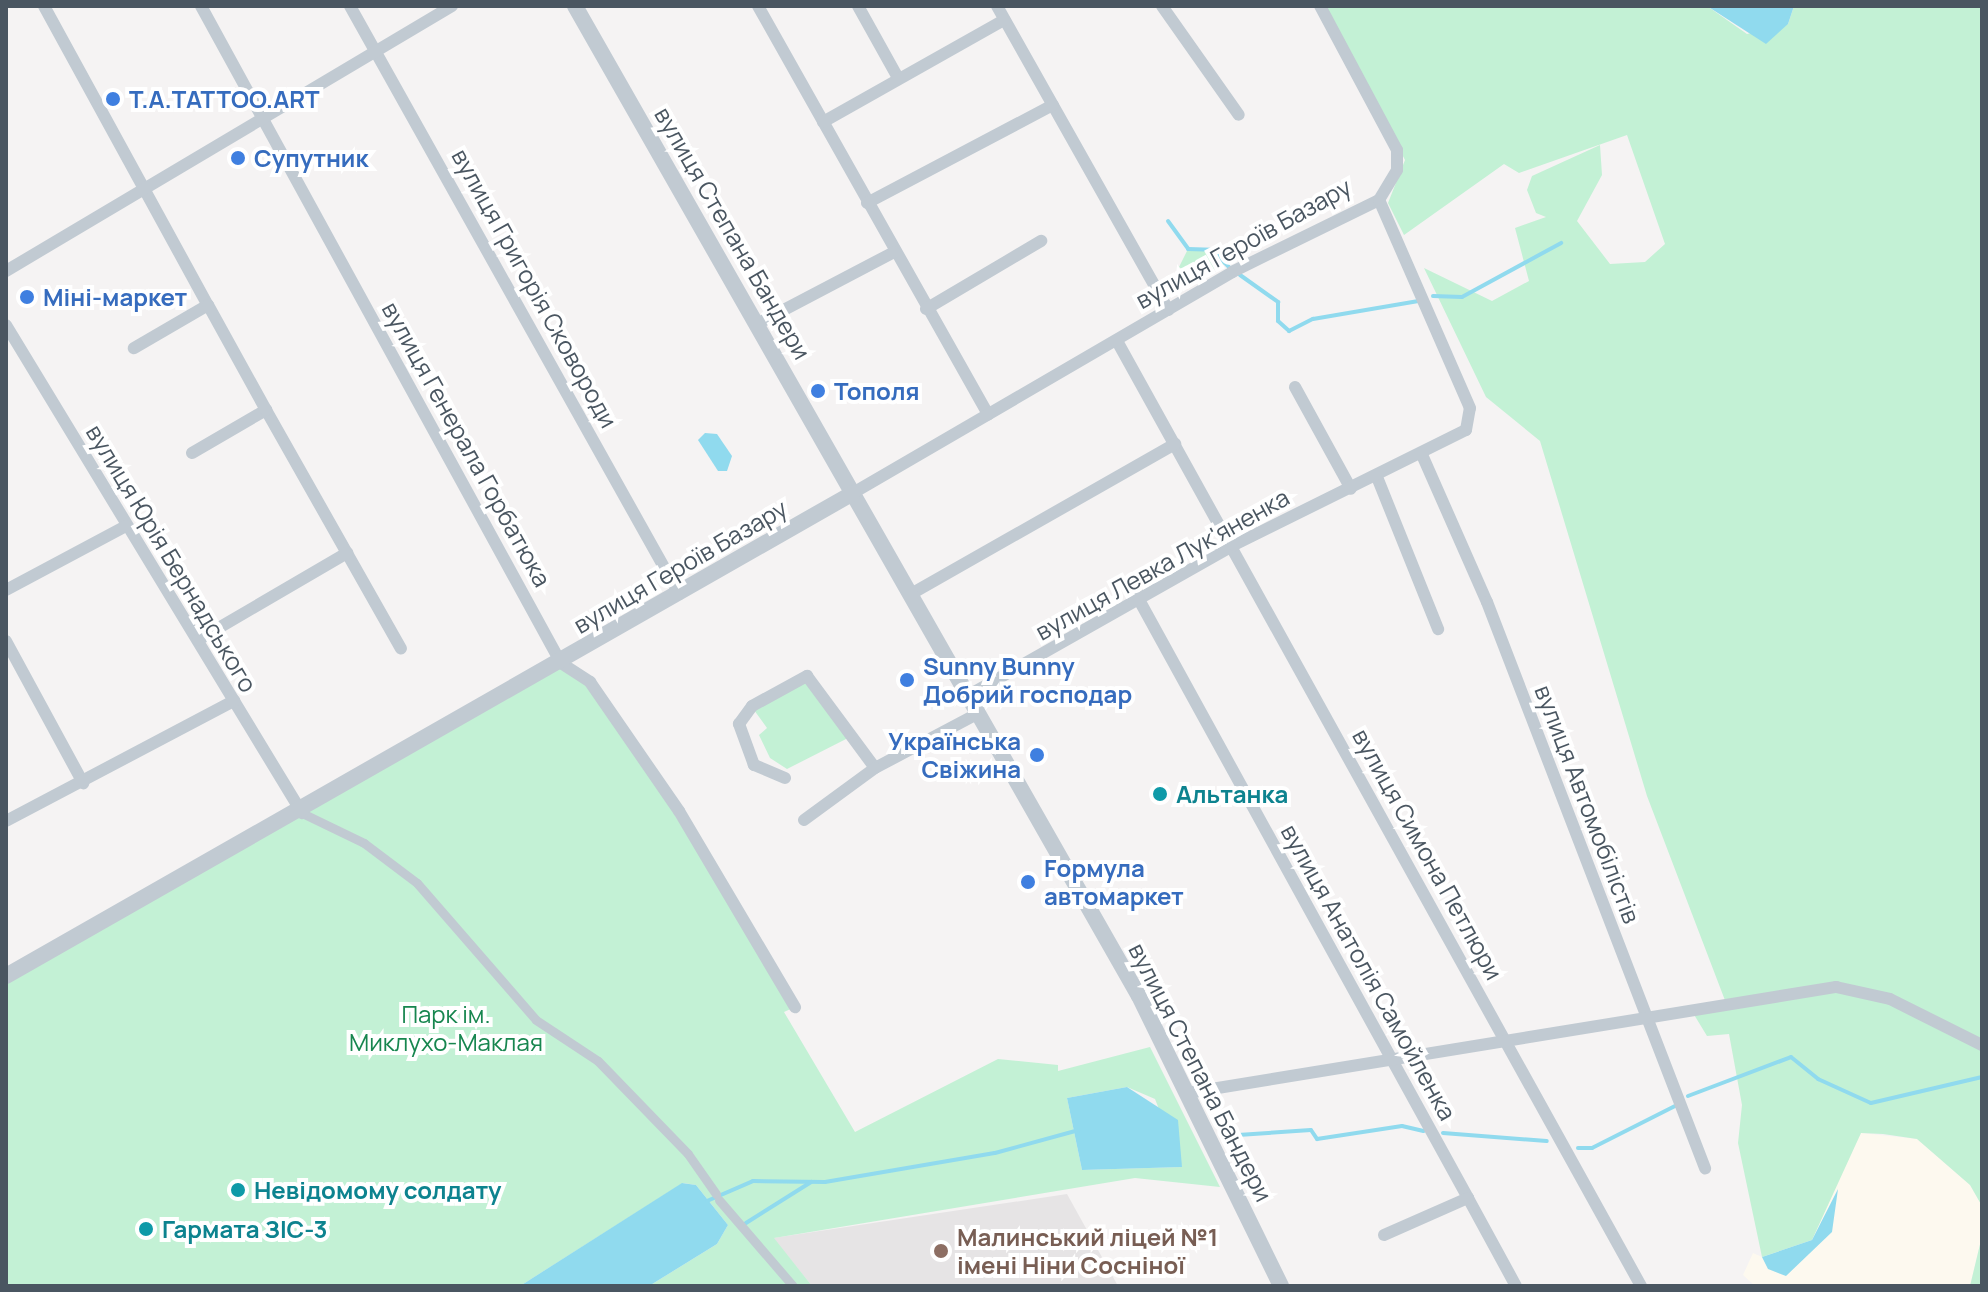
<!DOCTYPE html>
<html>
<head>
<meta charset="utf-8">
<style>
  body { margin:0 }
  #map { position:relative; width:1988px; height:1292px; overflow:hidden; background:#f5f3f3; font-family:Manrope,sans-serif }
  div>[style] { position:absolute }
  .commercial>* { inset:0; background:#fdf9ef }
  .education>* { inset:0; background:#e6e4e5 }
  .green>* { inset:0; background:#c3f1d5 }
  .water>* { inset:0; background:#90daee }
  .stream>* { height:4px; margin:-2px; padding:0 2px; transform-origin:2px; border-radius:2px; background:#90daee }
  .pedestrian>* { height:9px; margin:-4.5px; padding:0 4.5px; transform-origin:4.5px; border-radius:4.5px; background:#c1cad2 }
  .minor>* { height:12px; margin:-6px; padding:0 6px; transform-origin:6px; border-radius:6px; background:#c1cad2 }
  .tertiary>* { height:16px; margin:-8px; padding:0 8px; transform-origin:8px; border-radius:8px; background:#c1cad2 }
  .dots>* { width:22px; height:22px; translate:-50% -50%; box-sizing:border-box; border:4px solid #fff; border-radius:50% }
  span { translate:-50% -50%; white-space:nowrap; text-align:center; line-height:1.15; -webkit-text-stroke:8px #fff; paint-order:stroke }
  .shop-label { font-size:24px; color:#366cbe; font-weight:700 }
  .left { translate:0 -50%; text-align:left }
  .right { translate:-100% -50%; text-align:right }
  .street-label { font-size:24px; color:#4a5661 }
  .culture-label { font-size:24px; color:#0d838f; font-weight:700 }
  .park-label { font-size:24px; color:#17864f }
  .education-label { font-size:24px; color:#785e54; font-weight:700 }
  .frame { position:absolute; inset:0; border:8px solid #4a5661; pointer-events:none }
</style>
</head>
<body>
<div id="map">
  <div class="commercial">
    <i style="clip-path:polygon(1861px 1133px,1917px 1139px,1970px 1185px,1982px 1206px,1982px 1236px,1970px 1286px,1755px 1286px,1743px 1275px,1753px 1253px,1762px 1257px,1820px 1218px)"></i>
  </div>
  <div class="education">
    <i style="clip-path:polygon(1067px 1194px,1118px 1286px,812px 1286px,773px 1238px)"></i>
  </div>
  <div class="green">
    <i style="clip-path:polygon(1325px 6px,1707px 6px,1747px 34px,1788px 24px,1794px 6px,1982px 6px,1982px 1286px,1970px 1286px,1982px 1236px,1982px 1206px,1970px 1185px,1917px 1139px,1883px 1134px,1861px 1133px,1812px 1240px,1762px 1257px,1738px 1143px,1742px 1105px,1729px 1034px,1707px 1036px,1690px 1008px,1726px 1003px,1647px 796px,1540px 441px,1486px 397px,1424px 268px,1492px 301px,1529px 281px,1515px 228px,1546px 217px,1536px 213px,1527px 190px,1532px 176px,1600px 145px,1602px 175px,1577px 221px,1610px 264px,1645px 262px,1665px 244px,1627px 135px,1519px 173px,1504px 164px,1404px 235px,1388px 203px,1405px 160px)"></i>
    <i style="clip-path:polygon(1188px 249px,1212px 250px,1226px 263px,1199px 278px,1188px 274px,1179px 267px)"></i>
    <i style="clip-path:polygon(evenodd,561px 663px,596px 689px,795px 1007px,784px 1012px,855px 1132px,998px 1059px,1058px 1065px,1058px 1071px,1150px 1047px,1220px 1187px,1135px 1178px,774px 1238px,812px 1286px,649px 1286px,717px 1244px,728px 1225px,696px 1185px,683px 1183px,520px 1286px,6px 1286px,6px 976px,561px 663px,1127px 1087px,1155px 1099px,1182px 1167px,1082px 1170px,1067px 1098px,1127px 1087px)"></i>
    <i style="clip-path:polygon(808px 681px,850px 737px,787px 769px,770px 758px,759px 735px,767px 728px,754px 710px)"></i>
  </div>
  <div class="water">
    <i style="clip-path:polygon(1707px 6px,1794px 6px,1788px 24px,1766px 44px)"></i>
    <i style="clip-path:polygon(705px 433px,717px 434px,732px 456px,727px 471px,718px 471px,698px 440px)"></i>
    <i style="clip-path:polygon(1127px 1087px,1178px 1120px,1182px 1167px,1082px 1170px,1067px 1098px)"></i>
    <i style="clip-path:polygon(682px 1183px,696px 1185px,728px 1225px,717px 1244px,649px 1286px,520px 1286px)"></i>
    <i style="clip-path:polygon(1838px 1189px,1832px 1232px,1786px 1276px,1768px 1269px,1762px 1257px,1812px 1240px)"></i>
  </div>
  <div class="stream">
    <i style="left:1168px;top:221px;width:34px;rotate:54deg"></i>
    <i style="left:1188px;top:249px;width:24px;rotate:2deg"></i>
    <i style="left:1212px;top:250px;width:23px;rotate:45deg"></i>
    <i style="left:1240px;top:275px;width:47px;rotate:35.4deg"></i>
    <i style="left:1278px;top:302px;width:19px;rotate:90deg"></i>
    <i style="left:1278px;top:321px;width:15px;rotate:42deg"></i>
    <i style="left:1289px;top:331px;width:27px;rotate:-27deg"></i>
    <i style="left:1313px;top:319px;width:107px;rotate:-9.7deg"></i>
    <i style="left:1433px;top:296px;width:29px;rotate:2deg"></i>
    <i style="left:1462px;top:297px;width:113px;rotate:-28.6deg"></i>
    <i style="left:1688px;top:1096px;width:110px;rotate:-20.7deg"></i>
    <i style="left:1791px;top:1057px;width:35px;rotate:39deg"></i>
    <i style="left:1818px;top:1079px;width:58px;rotate:24.4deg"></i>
    <i style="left:1871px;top:1103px;width:114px;rotate:-13.2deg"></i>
    <i style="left:1443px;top:1133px;width:104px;rotate:4.4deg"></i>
    <i style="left:1223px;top:1136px;width:88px;rotate:-3.9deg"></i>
    <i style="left:1311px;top:1130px;width:11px;rotate:56deg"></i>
    <i style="left:1317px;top:1139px;width:86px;rotate:-8.7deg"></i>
    <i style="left:1402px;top:1126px;width:22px;rotate:13deg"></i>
    <i style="left:1578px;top:1148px;width:14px"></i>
    <i style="left:1592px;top:1148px;width:93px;rotate:-26.8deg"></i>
    <i style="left:707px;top:1201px;width:50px;rotate:-23.5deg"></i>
    <i style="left:753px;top:1181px;width:72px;rotate:0.8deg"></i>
    <i style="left:825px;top:1182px;width:172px;rotate:-9.7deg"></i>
    <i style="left:995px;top:1153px;width:87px;rotate:-15.3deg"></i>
    <i style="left:746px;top:1223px;width:77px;rotate:-32.2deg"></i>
  </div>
  <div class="pedestrian">
    <i style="left:302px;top:813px;width:69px;rotate:25.8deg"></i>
    <i style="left:364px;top:843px;width:66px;rotate:37deg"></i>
    <i style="left:417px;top:883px;width:181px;rotate:49deg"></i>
    <i style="left:536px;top:1020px;width:74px;rotate:33.5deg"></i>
    <i style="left:598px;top:1061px;width:129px;rotate:45.9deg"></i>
    <i style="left:688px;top:1154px;width:49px;rotate:55deg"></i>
    <i style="left:719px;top:1200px;width:113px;rotate:49.3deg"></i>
  </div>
  <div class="minor">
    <i style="left:44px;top:6px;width:341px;rotate:61.3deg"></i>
    <i style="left:208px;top:305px;width:86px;rotate:149.8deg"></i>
    <i style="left:201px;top:6px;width:749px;rotate:61.28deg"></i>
    <i style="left:561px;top:663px;width:35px;rotate:33deg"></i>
    <i style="left:590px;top:682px;width:157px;rotate:55.4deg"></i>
    <i style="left:679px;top:811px;width:228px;rotate:59.4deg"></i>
    <i style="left:350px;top:6px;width:674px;rotate:60.77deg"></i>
    <i style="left:758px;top:6px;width:469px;rotate:60.6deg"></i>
    <i style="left:858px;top:6px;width:82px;rotate:60.9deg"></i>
    <i style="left:997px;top:6px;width:349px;rotate:60.6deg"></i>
    <i style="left:1162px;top:6px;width:133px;rotate:54.8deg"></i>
    <i style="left:823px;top:122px;width:208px;rotate:-29.4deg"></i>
    <i style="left:867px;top:203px;width:210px;rotate:-27.8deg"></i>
    <i style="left:6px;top:271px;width:519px;rotate:-30.72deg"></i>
    <i style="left:926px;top:309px;width:134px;rotate:-30.6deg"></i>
    <i style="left:757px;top:324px;width:155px;rotate:-27.7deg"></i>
    <i style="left:6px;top:325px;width:571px;rotate:58.76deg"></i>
    <i style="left:1117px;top:341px;width:1081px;rotate:60.99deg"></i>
    <i style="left:1295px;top:387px;width:116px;rotate:61.2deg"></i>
    <i style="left:266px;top:410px;width:274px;rotate:60.5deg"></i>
    <i style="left:192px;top:453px;width:86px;rotate:-30.2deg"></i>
    <i style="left:266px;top:410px;width:120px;rotate:-118.9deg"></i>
    <i style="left:1423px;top:457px;width:158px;rotate:66.2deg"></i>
    <i style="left:1487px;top:602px;width:607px;rotate:68.94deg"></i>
    <i style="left:1377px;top:477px;width:164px;rotate:68.1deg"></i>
    <i style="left:853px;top:493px;width:439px;rotate:-30.2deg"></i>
    <i style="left:1232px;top:272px;width:164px;rotate:-26.1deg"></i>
    <i style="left:6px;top:590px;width:136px;rotate:-28.1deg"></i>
    <i style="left:911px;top:594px;width:304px;rotate:-29.6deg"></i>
    <i style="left:1138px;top:598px;width:685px;rotate:61.19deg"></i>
    <i style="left:198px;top:640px;width:173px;rotate:-30.3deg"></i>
    <i style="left:6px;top:641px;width:162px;rotate:61.5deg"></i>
    <i style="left:969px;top:695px;width:305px;rotate:-29.5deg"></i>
    <i style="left:1234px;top:545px;width:259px;rotate:-26.4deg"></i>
    <i style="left:1466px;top:430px;width:22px;rotate:-80deg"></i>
    <i style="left:1470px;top:408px;width:227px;rotate:-113.6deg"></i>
    <i style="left:1379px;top:200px;width:35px;rotate:-59deg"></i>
    <i style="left:1397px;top:170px;width:20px;rotate:-90deg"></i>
    <i style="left:1397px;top:150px;width:163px;rotate:-118.1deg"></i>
    <i style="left:875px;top:768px;width:118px;rotate:-27.9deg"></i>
    <i style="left:785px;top:778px;width:34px;rotate:-157deg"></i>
    <i style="left:754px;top:765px;width:44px;rotate:-110.1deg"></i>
    <i style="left:739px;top:724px;width:22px;rotate:-54deg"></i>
    <i style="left:752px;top:706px;width:63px;rotate:-28.6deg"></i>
    <i style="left:807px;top:676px;width:114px;rotate:53.5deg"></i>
    <i style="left:875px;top:768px;width:88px;rotate:143.8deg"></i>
    <i style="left:6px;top:821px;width:258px;rotate:-27.8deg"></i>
    <i style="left:1187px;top:1093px;width:658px;rotate:-9.28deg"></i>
    <i style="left:1836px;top:987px;width:55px;rotate:12.5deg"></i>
    <i style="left:1890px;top:999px;width:103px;rotate:26.6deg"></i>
    <i style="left:1384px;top:1235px;width:92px;rotate:-23.8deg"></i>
    <i style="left:1468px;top:1198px;width:100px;rotate:61.4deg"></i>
  </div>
  <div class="tertiary">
    <i style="left:575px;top:6px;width:1139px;rotate:60.33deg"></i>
    <i style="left:1139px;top:996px;width:323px;rotate:63.9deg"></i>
    <i style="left:6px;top:976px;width:975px;rotate:-29.69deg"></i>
  </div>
  <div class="dots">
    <i style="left:113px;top:99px;background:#3f7fe0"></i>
    <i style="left:238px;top:158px;background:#3f7fe0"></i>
    <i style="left:27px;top:297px;background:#3f7fe0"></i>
    <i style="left:818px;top:391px;background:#3f7fe0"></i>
    <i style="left:907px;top:680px;background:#3f7fe0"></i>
    <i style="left:1037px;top:755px;background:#3f7fe0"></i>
    <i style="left:1160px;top:794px;background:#0f9aa8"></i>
    <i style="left:1028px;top:882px;background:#3f7fe0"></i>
    <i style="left:238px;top:1190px;background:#0f9aa8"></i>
    <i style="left:146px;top:1229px;background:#0f9aa8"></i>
    <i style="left:941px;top:1251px;background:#8d6e63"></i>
  </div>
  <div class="shop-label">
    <span class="left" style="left:129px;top:99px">T.A.TATTOO.ART</span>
    <span class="left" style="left:254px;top:158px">Супутник</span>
    <span class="left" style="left:43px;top:297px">Міні-маркет</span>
    <span class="left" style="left:834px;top:391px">Тополя</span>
    <span class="left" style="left:923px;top:680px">Sunny Bunny<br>Добрий господар</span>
    <span class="right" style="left:1021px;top:755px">Українська<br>Свіжина</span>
    <span class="left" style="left:1044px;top:882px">Fормула<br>автомаркет</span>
  </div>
  <div class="street-label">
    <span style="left:733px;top:233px;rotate:60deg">вулиця Степана Бандери</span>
    <span style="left:1243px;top:243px;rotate:-29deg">вулиця Героїв Базару</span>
    <span style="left:535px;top:288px;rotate:61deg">вулиця Григорія Сковороди</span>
    <span style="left:467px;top:444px;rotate:61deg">вулиця Генерала Горбатюка</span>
    <span style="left:172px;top:558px;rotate:59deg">вулиця Юрія Бернадського</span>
    <span style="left:1162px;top:564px;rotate:-29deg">вулиця Левка Лук'яненка</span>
    <span style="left:680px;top:566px;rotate:-30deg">вулиця Героїв Базару</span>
    <span style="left:1588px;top:804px;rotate:69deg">вулиця Автомобілістів</span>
    <span style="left:1428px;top:854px;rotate:61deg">вулиця Симона Петлюри</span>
    <span style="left:1369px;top:972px;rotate:61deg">вулиця Анатолія Самойленка</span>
    <span style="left:1201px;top:1072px;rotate:63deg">вулиця Степана Бандери</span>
  </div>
  <div class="culture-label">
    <span class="left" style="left:1176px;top:794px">Альтанка</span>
    <span class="left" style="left:254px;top:1190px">Невідомому солдату</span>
    <span class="left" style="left:162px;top:1229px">Гармата ЗІС-3</span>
  </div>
  <div class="park-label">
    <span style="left:446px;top:1028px">Парк ім.<br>Миклухо-Маклая</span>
  </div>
  <div class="education-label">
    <span class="left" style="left:957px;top:1251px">Малинський ліцей №1<br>імені Ніни Сосніної</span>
  </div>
  <div class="frame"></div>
</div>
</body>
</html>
